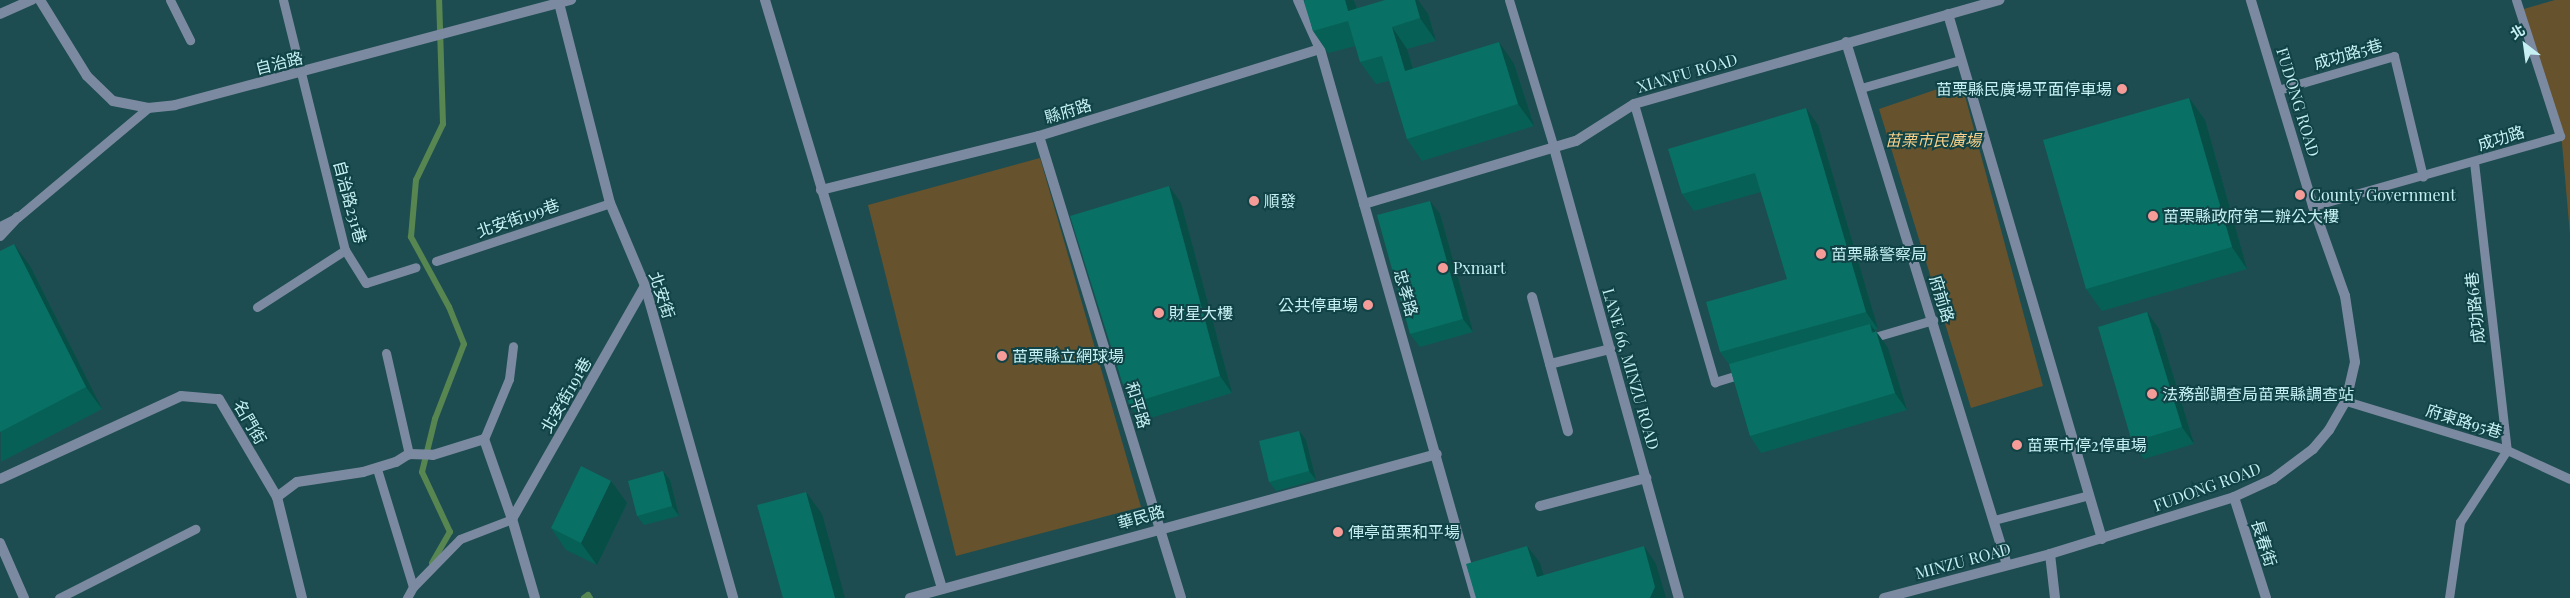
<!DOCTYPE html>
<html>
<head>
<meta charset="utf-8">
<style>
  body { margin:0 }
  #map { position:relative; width:2570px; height:598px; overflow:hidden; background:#1d4d51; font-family:"Playfair Display","Noto Sans TC",serif }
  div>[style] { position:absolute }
  .green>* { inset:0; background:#66522d }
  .stream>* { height:6px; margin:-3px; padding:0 3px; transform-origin:3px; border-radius:3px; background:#578651 }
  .service>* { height:9px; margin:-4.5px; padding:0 4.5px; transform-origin:4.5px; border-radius:4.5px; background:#7c8aa1 }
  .pedestrian>* { height:10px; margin:-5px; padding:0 5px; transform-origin:5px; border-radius:5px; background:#7c8aa1 }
  .minor>* { height:10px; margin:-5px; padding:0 5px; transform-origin:5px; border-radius:5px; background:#7c8aa1 }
  .tertiary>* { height:10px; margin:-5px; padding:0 5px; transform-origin:5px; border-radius:5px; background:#7c8aa1 }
  .wall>* { inset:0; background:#076056 }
  .shaded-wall>* { inset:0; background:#064e46 }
  .building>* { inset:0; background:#087064 }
  .dots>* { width:14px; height:14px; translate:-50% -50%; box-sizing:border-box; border:2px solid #114346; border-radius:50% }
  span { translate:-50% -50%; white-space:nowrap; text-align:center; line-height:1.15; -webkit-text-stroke:4px #114346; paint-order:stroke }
  .street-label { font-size:16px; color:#c6f0f3 }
  .poi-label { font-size:16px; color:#c6f0f3 }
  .right { translate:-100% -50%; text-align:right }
  .left { translate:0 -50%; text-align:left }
  .park-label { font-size:16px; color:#f8d089; font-style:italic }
  .north { position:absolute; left:2500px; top:20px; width:50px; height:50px; -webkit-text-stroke:4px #114346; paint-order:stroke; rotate:330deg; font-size:14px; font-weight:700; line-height:20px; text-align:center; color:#c6f0f3 }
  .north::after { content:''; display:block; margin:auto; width:18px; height:22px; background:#c6f0f3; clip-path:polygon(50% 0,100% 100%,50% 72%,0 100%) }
</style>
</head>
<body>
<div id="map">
  <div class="green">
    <i style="clip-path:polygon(2555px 0,2570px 0,2570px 235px,2562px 143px,2517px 11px)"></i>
    <i style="clip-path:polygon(1961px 81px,2043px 386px,1971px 408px,1879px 109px)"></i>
    <i style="clip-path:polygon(1040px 158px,1141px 507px,956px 556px,868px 205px)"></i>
  </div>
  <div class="stream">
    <i style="left:432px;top:563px;width:36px;rotate:-60deg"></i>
    <i style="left:450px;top:532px;width:66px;rotate:-115deg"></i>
    <i style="left:422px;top:472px;width:55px;rotate:-76.2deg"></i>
    <i style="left:435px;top:419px;width:80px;rotate:-68.9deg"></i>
    <i style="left:464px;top:344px;width:40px;rotate:-112deg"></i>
    <i style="left:449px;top:307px;width:80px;rotate:-118.5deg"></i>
    <i style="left:411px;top:237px;width:57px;rotate:-85deg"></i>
    <i style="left:416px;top:180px;width:62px;rotate:-64.3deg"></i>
    <i style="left:443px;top:124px;width:124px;rotate:-91.8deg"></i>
    <i style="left:584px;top:598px;width:5px;rotate:-37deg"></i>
    <i style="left:588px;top:595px;width:4px;rotate:56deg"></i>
  </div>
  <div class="service">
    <i style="left:170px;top:0;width:45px;rotate:63.4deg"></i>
    <i style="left:283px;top:0;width:258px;rotate:76.1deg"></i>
    <i style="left:345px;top:250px;width:39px;rotate:58deg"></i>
    <i style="left:366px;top:283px;width:52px;rotate:-17.7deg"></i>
    <i style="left:1509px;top:0;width:155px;rotate:73.1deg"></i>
    <i style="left:1861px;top:88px;width:103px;rotate:-15.8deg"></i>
    <i style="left:2278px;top:90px;width:121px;rotate:-16.3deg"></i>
    <i style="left:2394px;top:56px;width:124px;rotate:76.5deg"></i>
    <i style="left:1634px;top:104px;width:290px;rotate:73.8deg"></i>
    <i style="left:1715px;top:382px;width:28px;rotate:-17deg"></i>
    <i style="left:2474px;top:162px;width:290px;rotate:83.5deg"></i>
    <i style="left:2313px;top:206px;width:257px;rotate:-15.8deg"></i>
    <i style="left:2560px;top:136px;width:143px;rotate:-107.9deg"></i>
    <i style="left:0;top:226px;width:20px;rotate:-27deg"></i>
    <i style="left:18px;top:217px;width:170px;rotate:-40deg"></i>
    <i style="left:436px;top:261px;width:183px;rotate:-18.4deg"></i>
    <i style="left:257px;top:307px;width:105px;rotate:-32.9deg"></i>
    <i style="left:1868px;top:339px;width:68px;rotate:-16.3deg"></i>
    <i style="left:386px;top:353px;width:104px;rotate:77.2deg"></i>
    <i style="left:2346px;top:401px;width:168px;rotate:16.9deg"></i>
    <i style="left:2507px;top:450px;width:69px;rotate:24.7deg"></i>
    <i style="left:484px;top:439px;width:65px;rotate:-67.4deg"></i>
    <i style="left:509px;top:379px;width:33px;rotate:-83deg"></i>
    <i style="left:377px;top:469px;width:123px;rotate:73deg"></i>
    <i style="left:413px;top:587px;width:13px;rotate:119deg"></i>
    <i style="left:1994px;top:520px;width:98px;rotate:-14.7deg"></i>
    <i style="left:413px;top:587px;width:67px;rotate:-45.6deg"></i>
    <i style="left:460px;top:539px;width:56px;rotate:-21deg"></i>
    <i style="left:59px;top:598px;width:153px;rotate:-26.9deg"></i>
    <i style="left:2449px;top:598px;width:77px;rotate:-81.8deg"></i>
    <i style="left:2460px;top:522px;width:86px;rotate:-56.9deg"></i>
  </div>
  <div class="pedestrian">
    <i style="left:1540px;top:506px;width:110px;rotate:-14.8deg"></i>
  </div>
  <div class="minor">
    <i style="left:765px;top:0;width:614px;rotate:73.25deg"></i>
    <i style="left:1298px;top:0;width:54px;rotate:65.8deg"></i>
    <i style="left:1320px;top:49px;width:571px;rotate:74.14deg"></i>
    <i style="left:559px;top:3px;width:206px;rotate:75.7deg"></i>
    <i style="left:610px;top:203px;width:90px;rotate:67.1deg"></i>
    <i style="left:645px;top:286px;width:324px;rotate:74.2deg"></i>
    <i style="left:0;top:14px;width:35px;rotate:-24deg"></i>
    <i style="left:1948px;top:14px;width:547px;rotate:73.65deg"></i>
    <i style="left:1846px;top:42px;width:547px;rotate:72.89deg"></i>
    <i style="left:1039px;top:136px;width:483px;rotate:72.9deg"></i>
    <i style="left:1554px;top:148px;width:467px;rotate:74.5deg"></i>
    <i style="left:821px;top:190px;width:225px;rotate:-13.9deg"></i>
    <i style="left:1039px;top:136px;width:294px;rotate:-17.2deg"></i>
    <i style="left:0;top:236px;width:26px;rotate:-47deg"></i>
    <i style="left:1532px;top:297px;width:139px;rotate:75deg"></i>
    <i style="left:1550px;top:364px;width:62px;rotate:-14deg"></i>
    <i style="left:0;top:479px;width:199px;rotate:-24.6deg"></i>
    <i style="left:181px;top:396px;width:38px;rotate:5deg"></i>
    <i style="left:219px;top:399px;width:114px;rotate:59.4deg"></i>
    <i style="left:277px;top:497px;width:104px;rotate:76.1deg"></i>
    <i style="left:277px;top:497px;width:25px;rotate:-37deg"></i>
    <i style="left:297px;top:482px;width:67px;rotate:-8.6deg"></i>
    <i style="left:363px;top:472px;width:34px;rotate:-17deg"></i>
    <i style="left:396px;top:462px;width:15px;rotate:-32deg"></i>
    <i style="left:409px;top:454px;width:24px;rotate:2deg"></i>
    <i style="left:433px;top:455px;width:53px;rotate:-17.4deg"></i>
    <i style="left:484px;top:439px;width:85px;rotate:70.7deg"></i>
    <i style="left:2234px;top:497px;width:106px;rotate:72.4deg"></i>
    <i style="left:0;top:543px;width:60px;rotate:66.4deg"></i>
    <i style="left:2050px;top:554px;width:44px;rotate:83.5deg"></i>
    <i style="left:535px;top:598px;width:82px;rotate:-106.2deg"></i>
    <i style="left:512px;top:519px;width:268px;rotate:-60.3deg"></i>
    <i style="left:910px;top:598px;width:546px;rotate:-15.28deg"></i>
  </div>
  <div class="tertiary">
    <i style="left:40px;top:0;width:89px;rotate:58.3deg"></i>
    <i style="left:87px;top:76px;width:36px;rotate:44deg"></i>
    <i style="left:113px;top:101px;width:36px;rotate:11deg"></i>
    <i style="left:148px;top:108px;width:27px;rotate:-6deg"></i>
    <i style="left:175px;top:105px;width:410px;rotate:-14.9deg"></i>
    <i style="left:1364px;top:204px;width:221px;rotate:-16.6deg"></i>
    <i style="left:1576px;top:141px;width:69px;rotate:-32.5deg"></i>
    <i style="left:1634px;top:104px;width:380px;rotate:-15.9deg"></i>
    <i style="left:1884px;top:598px;width:172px;rotate:-14.8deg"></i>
    <i style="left:2050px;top:554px;width:193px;rotate:-17.2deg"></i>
    <i style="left:2234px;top:497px;width:43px;rotate:-24.8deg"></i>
    <i style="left:2273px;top:479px;width:50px;rotate:-36.9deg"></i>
    <i style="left:2313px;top:449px;width:25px;rotate:-50deg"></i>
    <i style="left:2329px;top:430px;width:34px;rotate:-60deg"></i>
    <i style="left:2346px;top:401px;width:40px;rotate:-77deg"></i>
    <i style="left:2355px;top:362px;width:67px;rotate:-98.6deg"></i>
    <i style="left:2345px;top:296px;width:96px;rotate:-109.6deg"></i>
    <i style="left:2313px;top:206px;width:215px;rotate:-106.8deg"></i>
  </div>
  <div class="wall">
    <i style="clip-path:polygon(1305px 0,1353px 0,1355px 3px,1357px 8px,1428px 14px,1436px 41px,1407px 49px,1413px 68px,1514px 64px,1534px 126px,1422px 161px,1407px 139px,1389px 81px,1376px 84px,1360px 62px,1356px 46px,1328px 53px,1313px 31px)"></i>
    <i style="clip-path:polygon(2189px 98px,2205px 120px,2247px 269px,2102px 311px,2086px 289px)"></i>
    <i style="clip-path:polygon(1818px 125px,1878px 329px,1874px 330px,1888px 348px,1907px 410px,1761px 453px,1750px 436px,1729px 364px,1720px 352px,1787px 279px,1761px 192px,1694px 211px,1682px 194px)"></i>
    <i style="clip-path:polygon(1181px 203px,1232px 393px,1141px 421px,1129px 404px)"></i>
    <i style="clip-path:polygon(1440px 214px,1473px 332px,1420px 347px,1410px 334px)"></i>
    <i style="clip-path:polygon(0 251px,30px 266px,102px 409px,1px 462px)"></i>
    <i style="clip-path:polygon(2147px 312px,2159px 329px,2194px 444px,2144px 459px,2132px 442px)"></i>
    <i style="clip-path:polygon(1299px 431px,1306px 440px,1316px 480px,1276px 491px,1269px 482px)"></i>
    <i style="clip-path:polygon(663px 471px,670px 480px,679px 516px,644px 525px,637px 516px)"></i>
    <i style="clip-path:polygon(627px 503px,597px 565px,566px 550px,551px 528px)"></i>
  </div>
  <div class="shaded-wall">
    <i style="clip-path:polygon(1345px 0,1353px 0,1355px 3px,1364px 33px,1348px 11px)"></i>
    <i style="clip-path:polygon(1415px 0,1418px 0,1428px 14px,1436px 41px,1420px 18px)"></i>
    <i style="clip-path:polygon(1392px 27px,1407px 49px,1420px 93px,1405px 71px)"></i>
    <i style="clip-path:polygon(1499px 42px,1514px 64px,1534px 126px,1518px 104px)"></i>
    <i style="clip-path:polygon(2189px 98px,2205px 120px,2247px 269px,2232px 247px)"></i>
    <i style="clip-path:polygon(1806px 108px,1818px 125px,1878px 329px,1866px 312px)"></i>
    <i style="clip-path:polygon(1169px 186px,1181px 203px,1232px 393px,1220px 376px)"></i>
    <i style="clip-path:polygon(1430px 201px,1440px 214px,1473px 332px,1463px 319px)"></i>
    <i style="clip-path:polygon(14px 244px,30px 266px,102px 409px,86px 387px)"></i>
    <i style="clip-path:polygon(2147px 312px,2159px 329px,2194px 444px,2182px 427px)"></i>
    <i style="clip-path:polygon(1870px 324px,1878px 335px,1876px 331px,1888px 348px,1907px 410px,1895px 393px)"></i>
    <i style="clip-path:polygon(1299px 431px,1306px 440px,1316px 480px,1309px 471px)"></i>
    <i style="clip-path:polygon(663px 471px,670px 480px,679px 516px,672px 506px)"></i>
    <i style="clip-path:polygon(611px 481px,627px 503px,597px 565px,581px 543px)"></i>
    <i style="clip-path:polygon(806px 492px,822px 514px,845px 598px,835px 598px)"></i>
    <i style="clip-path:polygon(1527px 546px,1540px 563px,1549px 595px,1537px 577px)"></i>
    <i style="clip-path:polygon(1644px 546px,1656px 564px,1666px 598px,1650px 598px)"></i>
  </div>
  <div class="building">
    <i style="clip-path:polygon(1305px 0,1345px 0,1348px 11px,1385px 0,1415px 0,1420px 18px,1392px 27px,1405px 71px,1499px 42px,1518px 104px,1407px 139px,1382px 56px,1360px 62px,1348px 21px,1313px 31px,1304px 2px)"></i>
    <i style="clip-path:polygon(2189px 98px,2232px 247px,2086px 289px,2043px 140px)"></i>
    <i style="clip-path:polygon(1806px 108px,1866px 312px,1720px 352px,1706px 302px,1787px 279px,1755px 173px,1682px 194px,1668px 149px)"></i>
    <i style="clip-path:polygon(1169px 186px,1220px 376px,1129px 404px,1070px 216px)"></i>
    <i style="clip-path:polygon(1430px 201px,1463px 319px,1410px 334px,1377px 215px)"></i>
    <i style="clip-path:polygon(14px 244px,86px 387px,0 432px,0 251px)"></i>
    <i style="clip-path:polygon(2147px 312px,2182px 427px,2132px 442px,2098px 327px)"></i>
    <i style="clip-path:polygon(1870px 324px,1872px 333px,1876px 331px,1895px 393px,1750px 436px,1729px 364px)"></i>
    <i style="clip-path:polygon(1299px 431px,1309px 471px,1269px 482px,1259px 441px)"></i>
    <i style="clip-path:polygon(581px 466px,611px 481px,581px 543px,551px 528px)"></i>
    <i style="clip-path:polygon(663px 471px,672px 506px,637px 516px,628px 481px)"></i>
    <i style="clip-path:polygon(806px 492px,835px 598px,783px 598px,757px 505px)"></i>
    <i style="clip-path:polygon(1527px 546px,1537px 577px,1644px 546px,1655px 587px,1650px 598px,1476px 598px,1466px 564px)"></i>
  </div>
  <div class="dots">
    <i style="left:2122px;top:89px;background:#f59b98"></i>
    <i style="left:2300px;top:195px;background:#f59b98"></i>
    <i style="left:1254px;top:201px;background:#f59b98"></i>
    <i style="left:2153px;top:216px;background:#f59b98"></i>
    <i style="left:1821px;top:254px;background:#f59b98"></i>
    <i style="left:1443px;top:268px;background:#f59b98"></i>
    <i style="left:1368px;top:305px;background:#f59b98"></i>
    <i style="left:1159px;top:313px;background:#f59b98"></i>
    <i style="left:1002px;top:356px;background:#f59b98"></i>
    <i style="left:2152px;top:394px;background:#f59b98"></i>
    <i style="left:2017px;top:445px;background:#f59b98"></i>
    <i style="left:1338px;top:532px;background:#f59b98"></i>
  </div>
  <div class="street-label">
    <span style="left:2348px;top:54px;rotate:-16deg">成功路5巷</span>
    <span style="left:279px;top:63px;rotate:-14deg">自治路</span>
    <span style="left:1687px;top:73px;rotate:-16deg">XIANFU ROAD</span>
    <span style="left:2298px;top:102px;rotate:73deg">FUDONG ROAD</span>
    <span style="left:1068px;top:111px;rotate:-17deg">縣府路</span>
    <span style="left:2501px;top:138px;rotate:-17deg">成功路</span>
    <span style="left:350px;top:202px;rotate:75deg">自治路231巷</span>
    <span style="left:518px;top:218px;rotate:-19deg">北安街199巷</span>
    <span style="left:1406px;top:293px;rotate:74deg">忠孝路</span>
    <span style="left:662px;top:295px;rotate:72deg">北安街</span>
    <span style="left:1942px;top:299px;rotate:73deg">府前路</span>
    <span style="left:2475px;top:308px;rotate:-96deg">成功路6巷</span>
    <span style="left:1631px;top:369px;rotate:74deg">LANE 66, MINZU ROAD</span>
    <span style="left:566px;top:395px;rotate:-60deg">北安街191巷</span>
    <span style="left:1138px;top:405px;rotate:73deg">和平路</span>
    <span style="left:2464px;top:421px;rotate:17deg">府東路95巷</span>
    <span style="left:250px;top:422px;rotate:60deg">名門街</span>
    <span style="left:2207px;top:487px;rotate:-20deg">FUDONG ROAD</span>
    <span style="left:1141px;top:517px;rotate:-16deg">華民路</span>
    <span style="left:2264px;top:543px;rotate:72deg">長春街</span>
    <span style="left:1963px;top:561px;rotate:-15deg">MINZU ROAD</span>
  </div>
  <div class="poi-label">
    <span class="right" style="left:2112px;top:89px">苗栗縣民廣場平面停車場</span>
    <span class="left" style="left:2310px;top:195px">County Government</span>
    <span class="left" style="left:1264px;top:201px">順發</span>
    <span class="left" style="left:2163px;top:216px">苗栗縣政府第二辦公大樓</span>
    <span class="left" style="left:1831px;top:254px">苗栗縣警察局</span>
    <span class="left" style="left:1453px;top:268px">Pxmart</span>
    <span class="right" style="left:1358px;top:305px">公共停車場</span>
    <span class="left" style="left:1169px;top:313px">財星大樓</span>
    <span class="left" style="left:1012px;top:356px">苗栗縣立網球場</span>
    <span class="left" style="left:2162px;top:394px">法務部調查局苗栗縣調查站</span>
    <span class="left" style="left:2027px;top:445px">苗栗市停2停車場</span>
    <span class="left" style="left:1348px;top:532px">俥亭苗栗和平場</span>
  </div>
  <div class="park-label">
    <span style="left:1933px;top:140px">苗栗市民廣場</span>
  </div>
  <div class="north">北</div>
</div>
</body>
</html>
